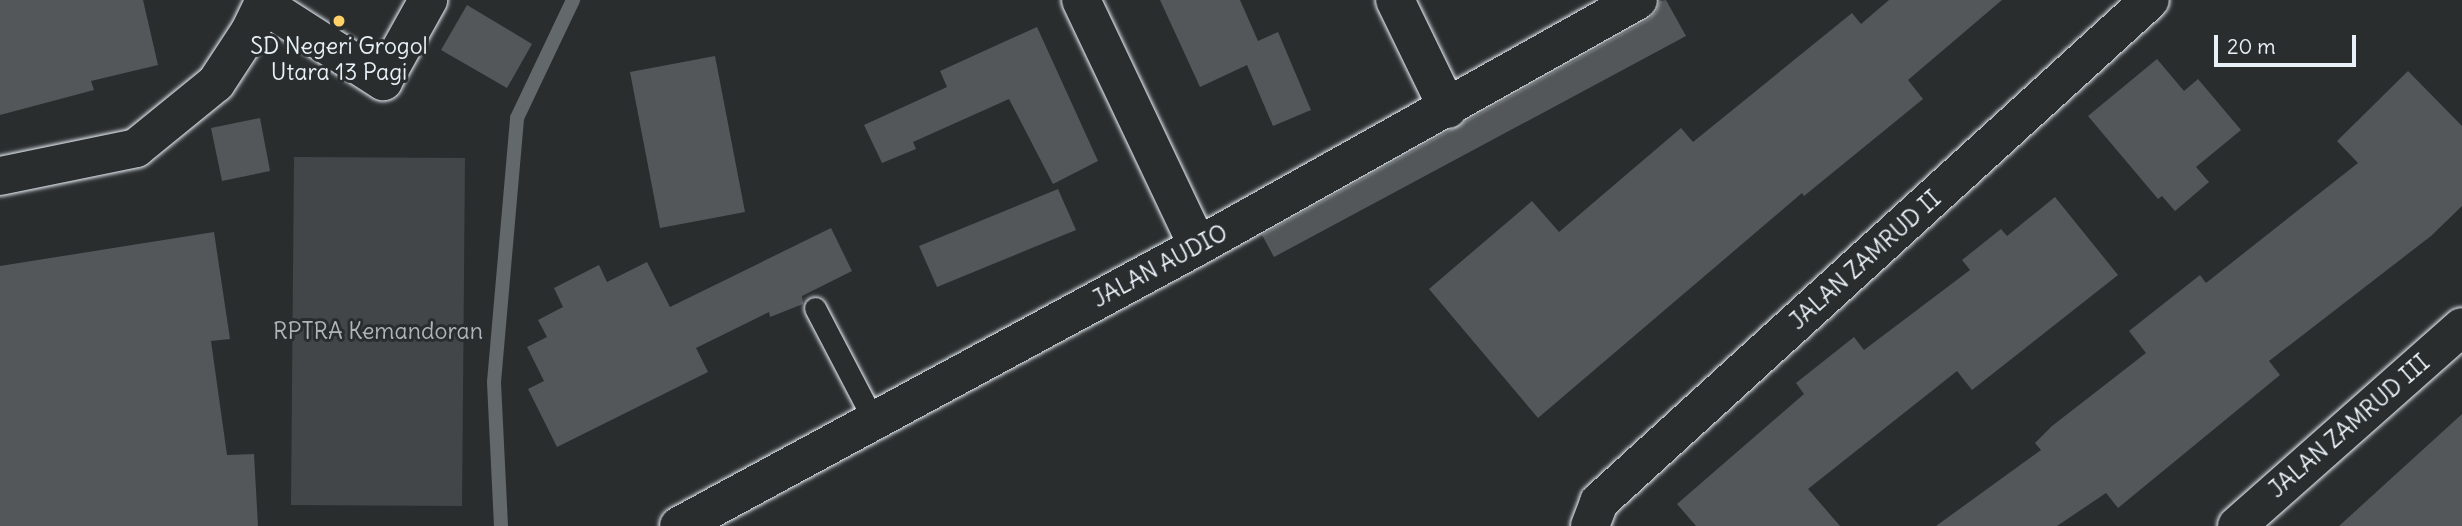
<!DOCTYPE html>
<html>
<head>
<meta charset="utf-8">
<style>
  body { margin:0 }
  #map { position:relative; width:2462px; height:526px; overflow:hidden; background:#2a2d2e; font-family:Delius,sans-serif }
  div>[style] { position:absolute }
  .green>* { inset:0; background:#424648 }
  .stream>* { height:14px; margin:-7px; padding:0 7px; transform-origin:7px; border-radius:7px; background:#63686b }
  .building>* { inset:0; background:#535759 }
  .roads { filter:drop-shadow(0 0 2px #e8f1f8) drop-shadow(0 0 2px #e8f1f8) }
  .service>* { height:21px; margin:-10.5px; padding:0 10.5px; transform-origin:10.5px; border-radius:10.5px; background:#2a2d2e }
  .minor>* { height:38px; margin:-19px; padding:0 19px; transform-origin:19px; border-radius:19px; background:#2a2d2e }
  .dots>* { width:19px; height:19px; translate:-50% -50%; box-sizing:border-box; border:4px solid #2a2d2e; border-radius:50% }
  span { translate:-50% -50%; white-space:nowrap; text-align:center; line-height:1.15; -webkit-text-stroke:6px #2a2d2e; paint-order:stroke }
  .poi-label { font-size:23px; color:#e8f1f8 }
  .street-label { font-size:23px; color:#e8f1f8 }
  .park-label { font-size:23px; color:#aeb5ba }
  .scale { position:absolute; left:2214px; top:35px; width:142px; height:32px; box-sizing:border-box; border:4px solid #e8f1f8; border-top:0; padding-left:9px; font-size:21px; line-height:24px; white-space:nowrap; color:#e8f1f8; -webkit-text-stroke:5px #2a2d2e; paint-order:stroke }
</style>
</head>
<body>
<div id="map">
  <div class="green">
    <i style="clip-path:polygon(294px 157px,465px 158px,462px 506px,291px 505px)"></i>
  </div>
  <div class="stream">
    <i style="left:501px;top:526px;width:144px;rotate:-92.8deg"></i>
    <i style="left:494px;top:382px;width:265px;rotate:-85deg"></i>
    <i style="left:517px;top:118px;width:131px;rotate:-64.6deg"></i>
  </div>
  <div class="building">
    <i style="clip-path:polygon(0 0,143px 0,158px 65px,91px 81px,94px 90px,0 115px)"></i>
    <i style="clip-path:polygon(1160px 0,1240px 0,1258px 41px,1278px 32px,1311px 110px,1273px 126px,1247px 65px,1200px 87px)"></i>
    <i style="clip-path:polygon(1666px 0,1686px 36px,1274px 257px,1262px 235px,1649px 19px,1656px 12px,1660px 1px)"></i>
    <i style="clip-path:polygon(1889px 0,2002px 0,1908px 80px,1923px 99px,1804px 196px,1802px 193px,1538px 418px,1429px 289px,1532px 201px,1559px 232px,1681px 128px,1693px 142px,1852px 13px,1861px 24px)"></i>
    <i style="clip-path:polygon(467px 5px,532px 44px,507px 88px,441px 50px)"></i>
    <i style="clip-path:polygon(1037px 27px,1098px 161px,1053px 184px,1009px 99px,913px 142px,916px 149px,882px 163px,864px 125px,947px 87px,940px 71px)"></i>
    <i style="clip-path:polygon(715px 56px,745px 212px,660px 228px,630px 72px)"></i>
    <i style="clip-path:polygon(2157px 59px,2184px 91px,2198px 79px,2241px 130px,2196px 167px,2209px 182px,2175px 211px,2162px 196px,2158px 199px,2088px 116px)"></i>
    <i style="clip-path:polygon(2408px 71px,2462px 126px,2462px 206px,2431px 236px,2269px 361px,2280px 375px,2118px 508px,2106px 493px,2057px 526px,1936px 526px,2041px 450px,2035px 443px,2052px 426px,2146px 353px,2129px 331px,2200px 275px,2206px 283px,2358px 163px,2337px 141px)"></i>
    <i style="clip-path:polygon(260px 118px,270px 171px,222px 181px,211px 128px)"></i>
    <i style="clip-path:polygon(1058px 189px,1076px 230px,937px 287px,919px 246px)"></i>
    <i style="clip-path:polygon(2055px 197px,2118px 275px,1972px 390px,1957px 371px,1808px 489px,1840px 526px,1696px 526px,1677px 504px,1804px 394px,1796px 383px,1854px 337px,1864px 350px,1970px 270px,1962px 260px,2001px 229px,2007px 236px)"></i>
    <i style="clip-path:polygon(831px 228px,852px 271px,802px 296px,803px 304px,770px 317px,769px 312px,696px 348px,708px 372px,557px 447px,528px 389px,544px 381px,527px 347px,547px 337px,538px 320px,563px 307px,554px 288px,599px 265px,607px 282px,647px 262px,670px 307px)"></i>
    <i style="clip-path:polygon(214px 232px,230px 339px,211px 341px,227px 455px,254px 454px,258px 526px,0 526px,0 266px)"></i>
    <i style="clip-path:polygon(2462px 414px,2462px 526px,2339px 526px)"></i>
  </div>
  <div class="roads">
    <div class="service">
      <i style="left:815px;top:308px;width:125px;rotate:62.4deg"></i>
    </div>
    <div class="minor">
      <i style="left:1081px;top:0;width:272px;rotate:64.6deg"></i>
      <i style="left:1395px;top:0;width:121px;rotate:64.1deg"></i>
      <i style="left:263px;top:4px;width:143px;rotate:32.7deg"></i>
      <i style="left:383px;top:81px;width:93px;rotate:-60.9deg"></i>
      <i style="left:0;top:176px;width:139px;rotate:-11.6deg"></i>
      <i style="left:136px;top:148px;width:103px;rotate:-39.1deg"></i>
      <i style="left:216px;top:83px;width:62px;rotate:-56.8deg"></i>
      <i style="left:250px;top:31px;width:34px;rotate:-64deg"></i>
      <i style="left:679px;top:526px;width:590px;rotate:-28.35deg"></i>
      <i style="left:1198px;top:246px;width:504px;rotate:-29.21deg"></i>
      <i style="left:1590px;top:526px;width:26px;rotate:-69deg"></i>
      <i style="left:1599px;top:502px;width:745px;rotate:-42.34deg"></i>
      <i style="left:2237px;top:526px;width:300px;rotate:-41.5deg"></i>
    </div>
  </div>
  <div class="dots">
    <i style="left:339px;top:21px;background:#ffd166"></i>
  </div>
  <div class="poi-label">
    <span style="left:339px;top:59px">SD Negeri Grogol<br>Utara 13 Pagi</span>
  </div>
  <div class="street-label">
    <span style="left:1865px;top:260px;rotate:-42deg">JALAN ZAMRUD II</span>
    <span style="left:1160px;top:266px;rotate:-28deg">JALAN AUDIO</span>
    <span style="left:2349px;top:426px;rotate:-41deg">JALAN ZAMRUD III</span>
  </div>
  <div class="park-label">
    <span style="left:378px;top:331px">RPTRA Kemandoran</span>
  </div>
  <div class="scale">20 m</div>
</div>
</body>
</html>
